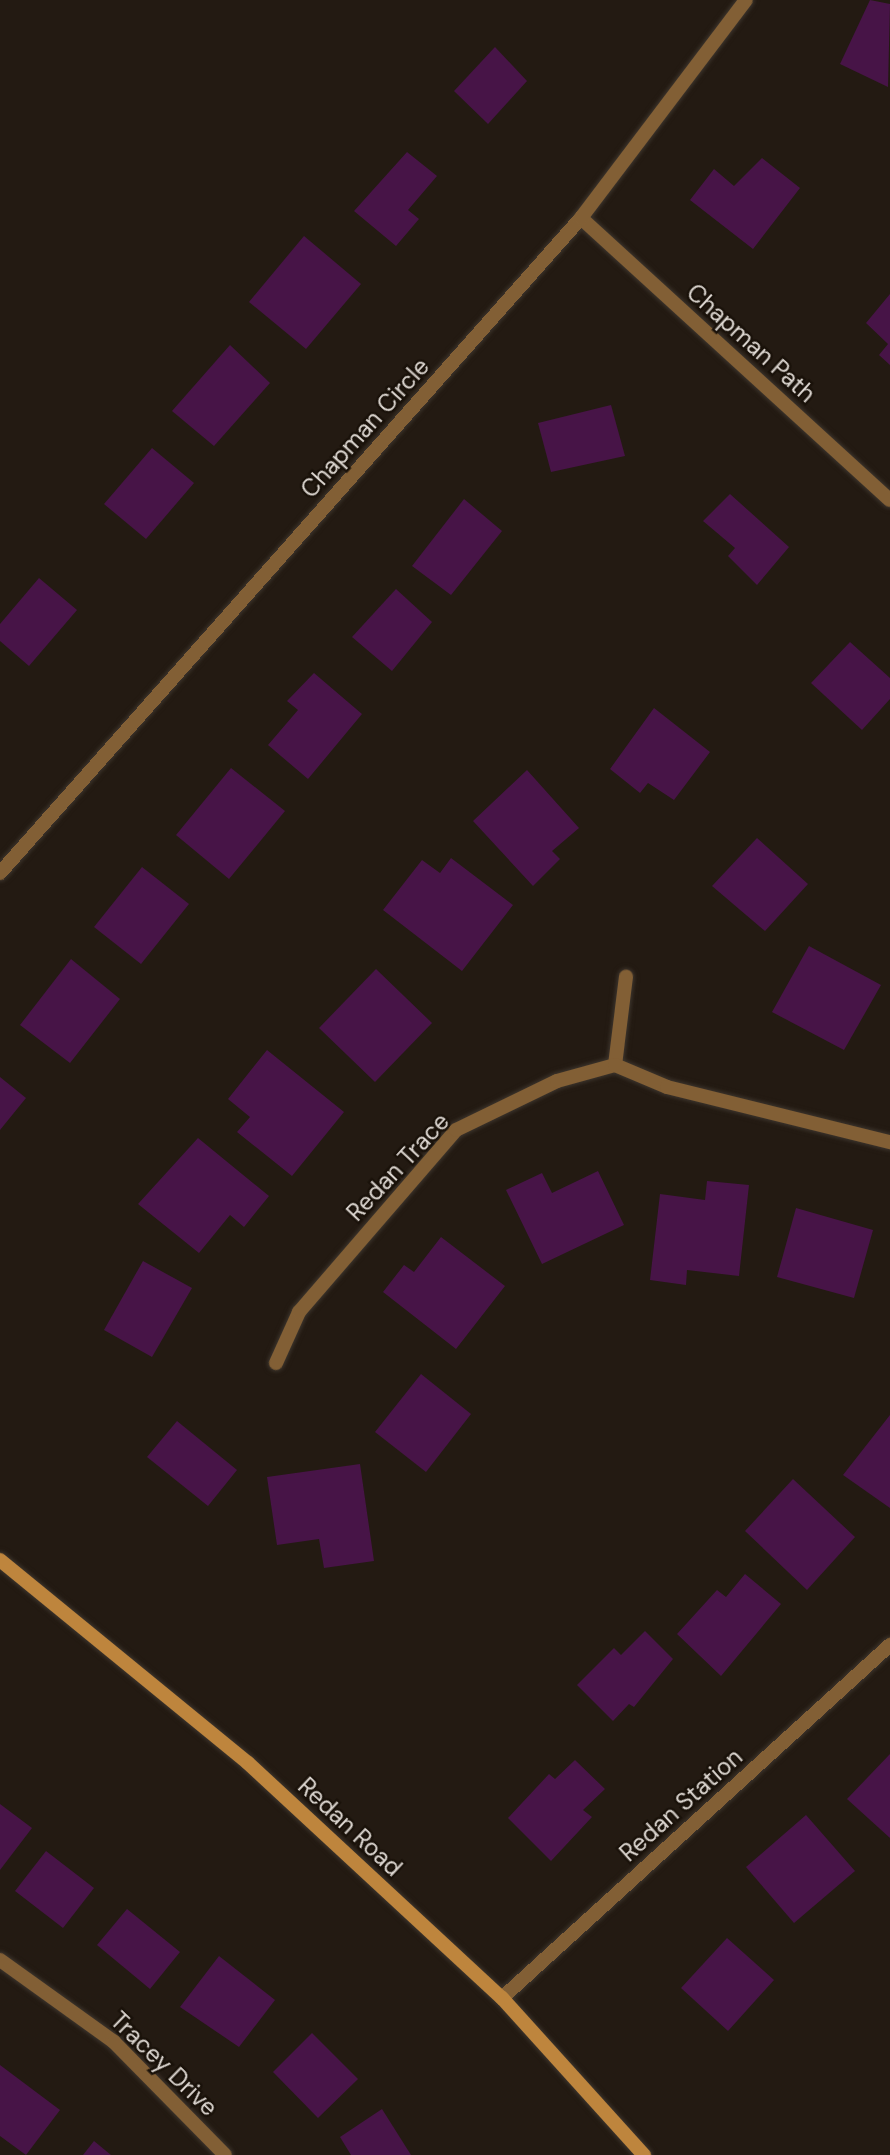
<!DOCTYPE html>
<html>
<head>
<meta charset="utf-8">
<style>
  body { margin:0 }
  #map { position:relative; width:890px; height:2155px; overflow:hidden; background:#231a12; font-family:"DM Sans",sans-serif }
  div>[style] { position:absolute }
  .building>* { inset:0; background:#471447 }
  .roads { filter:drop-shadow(0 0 2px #3d352d) drop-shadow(0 0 2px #3d352d) }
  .minor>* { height:14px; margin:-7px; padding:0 7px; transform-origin:7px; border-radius:7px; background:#825f35 }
  .secondary>* { height:14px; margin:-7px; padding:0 7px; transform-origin:7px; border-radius:7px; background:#be853d }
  span { translate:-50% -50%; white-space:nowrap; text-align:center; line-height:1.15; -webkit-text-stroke:5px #191109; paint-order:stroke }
  .street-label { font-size:24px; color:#ded8d2 }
</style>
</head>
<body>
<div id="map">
  <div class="building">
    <i style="clip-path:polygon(870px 0,890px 4px,888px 87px,840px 64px)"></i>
    <i style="clip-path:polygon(495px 47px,527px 81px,488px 124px,454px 91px)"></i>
    <i style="clip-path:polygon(407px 152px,437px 176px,408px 210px,419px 219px,396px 246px,354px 211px)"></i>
    <i style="clip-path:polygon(762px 158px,800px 188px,753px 249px,690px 200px,714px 169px,734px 186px)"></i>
    <i style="clip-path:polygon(304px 236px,361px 284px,306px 349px,249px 302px)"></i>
    <i style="clip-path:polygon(890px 294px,890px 365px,879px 355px,888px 344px,866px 323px)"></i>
    <i style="clip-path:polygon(230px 345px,270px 383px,214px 446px,172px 411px)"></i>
    <i style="clip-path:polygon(611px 405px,625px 456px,551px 472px,538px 423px)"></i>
    <i style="clip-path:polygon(152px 448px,194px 483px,146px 539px,104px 504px)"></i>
    <i style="clip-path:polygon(730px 494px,789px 547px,757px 585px,728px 556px,735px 548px,703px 521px)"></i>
    <i style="clip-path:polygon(464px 499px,502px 531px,451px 595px,412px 566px)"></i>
    <i style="clip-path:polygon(39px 578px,77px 610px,29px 666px,0 641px,0 624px)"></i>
    <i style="clip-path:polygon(396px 589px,432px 622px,392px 671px,352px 637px)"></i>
    <i style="clip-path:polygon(850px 642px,890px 678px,890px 699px,862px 730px,811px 683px)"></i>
    <i style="clip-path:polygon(314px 673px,362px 714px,308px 779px,268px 745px,298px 710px,287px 701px)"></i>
    <i style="clip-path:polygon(654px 708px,710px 752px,674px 800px,648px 783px,640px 793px,610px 769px)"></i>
    <i style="clip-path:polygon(231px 768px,285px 811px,229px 879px,176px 835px)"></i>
    <i style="clip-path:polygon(527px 770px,579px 828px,552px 851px,560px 859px,533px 886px,473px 821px)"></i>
    <i style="clip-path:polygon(757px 838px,808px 884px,765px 931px,712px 886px)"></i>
    <i style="clip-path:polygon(451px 858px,513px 905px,462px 971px,383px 910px,422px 860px,440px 873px)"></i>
    <i style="clip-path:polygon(142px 867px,189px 904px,141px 964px,94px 927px)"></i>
    <i style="clip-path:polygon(809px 946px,881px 985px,844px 1050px,772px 1012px)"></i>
    <i style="clip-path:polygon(71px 959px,120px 999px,70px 1063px,20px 1025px)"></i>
    <i style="clip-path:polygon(376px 969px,432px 1023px,375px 1082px,319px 1028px)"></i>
    <i style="clip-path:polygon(267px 1050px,344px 1112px,292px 1176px,237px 1132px,250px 1117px,228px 1099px)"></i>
    <i style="clip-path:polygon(0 1077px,26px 1098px,0 1130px)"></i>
    <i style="clip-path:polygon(198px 1138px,269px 1196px,244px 1227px,230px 1215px,199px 1253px,138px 1204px)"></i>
    <i style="clip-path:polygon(598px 1171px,624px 1225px,542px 1264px,506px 1190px,542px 1173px,552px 1193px)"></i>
    <i style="clip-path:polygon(707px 1181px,749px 1185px,739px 1276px,687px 1270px,686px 1285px,650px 1280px,660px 1194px,705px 1200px)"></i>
    <i style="clip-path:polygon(796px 1208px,873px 1230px,854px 1298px,777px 1277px)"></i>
    <i style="clip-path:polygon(441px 1237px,505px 1286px,456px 1349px,383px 1292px,404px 1265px,414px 1272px)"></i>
    <i style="clip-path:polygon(143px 1261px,192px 1288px,152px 1357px,104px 1330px)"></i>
    <i style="clip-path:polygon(421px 1374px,471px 1414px,426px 1472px,375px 1432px)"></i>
    <i style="clip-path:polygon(890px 1415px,890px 1508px,843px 1475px)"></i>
    <i style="clip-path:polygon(177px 1421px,237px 1470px,208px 1506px,147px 1457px)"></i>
    <i style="clip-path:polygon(360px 1464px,374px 1561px,324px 1568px,319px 1539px,277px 1545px,267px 1477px)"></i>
    <i style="clip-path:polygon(793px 1479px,855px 1537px,807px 1590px,745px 1531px)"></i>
    <i style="clip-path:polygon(745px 1574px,781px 1604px,721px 1676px,677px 1634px,717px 1590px,726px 1597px)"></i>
    <i style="clip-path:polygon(645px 1631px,673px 1659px,634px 1707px,629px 1704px,613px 1721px,577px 1685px,614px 1648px,621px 1655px)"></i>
    <i style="clip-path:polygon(890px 1754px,890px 1838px,847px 1799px)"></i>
    <i style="clip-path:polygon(575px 1760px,605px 1789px,583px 1810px,592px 1817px,551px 1861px,508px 1818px,549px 1774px,555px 1779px)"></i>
    <i style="clip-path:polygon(0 1804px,32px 1828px,0 1870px)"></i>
    <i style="clip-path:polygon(806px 1815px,855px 1871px,794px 1923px,746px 1867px)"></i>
    <i style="clip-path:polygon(46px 1851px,94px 1888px,63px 1928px,15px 1891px)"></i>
    <i style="clip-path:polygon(127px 1909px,180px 1952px,150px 1989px,97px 1945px)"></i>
    <i style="clip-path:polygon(727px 1938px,774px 1980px,728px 2031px,681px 1988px)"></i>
    <i style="clip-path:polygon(219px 1956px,275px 2000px,239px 2047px,180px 2007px)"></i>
    <i style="clip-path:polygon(312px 2033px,358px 2079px,318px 2118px,273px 2072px)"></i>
    <i style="clip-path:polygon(0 2065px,60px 2110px,26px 2155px,0 2136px)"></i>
    <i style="clip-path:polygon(382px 2109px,411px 2155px,351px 2155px,340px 2137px)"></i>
    <i style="clip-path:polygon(94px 2141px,111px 2155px,83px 2155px)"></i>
  </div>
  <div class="roads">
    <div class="minor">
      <i style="left:581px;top:218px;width:418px;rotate:42.4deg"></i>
      <i style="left:0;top:873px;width:876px;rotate:-48.43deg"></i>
      <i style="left:581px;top:218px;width:273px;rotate:-52.9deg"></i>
      <i style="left:615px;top:1065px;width:89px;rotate:-82.9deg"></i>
      <i style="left:276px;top:1363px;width:56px;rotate:-65.7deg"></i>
      <i style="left:299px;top:1312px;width:240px;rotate:-49.2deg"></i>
      <i style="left:456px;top:1130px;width:112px;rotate:-25.9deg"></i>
      <i style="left:557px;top:1081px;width:60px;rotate:-15.4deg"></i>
      <i style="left:615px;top:1065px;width:56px;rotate:22.9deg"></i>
      <i style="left:667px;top:1087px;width:230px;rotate:13.9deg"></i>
      <i style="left:0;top:1960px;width:140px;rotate:35.7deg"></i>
      <i style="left:114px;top:2042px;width:158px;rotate:45.5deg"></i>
      <i style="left:502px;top:1998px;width:525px;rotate:-42.3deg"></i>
    </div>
    <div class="secondary">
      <i style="left:0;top:1560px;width:320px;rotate:39.3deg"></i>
      <i style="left:248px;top:1763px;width:346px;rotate:42.8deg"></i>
      <i style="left:502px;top:1998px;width:212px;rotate:47.9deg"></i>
    </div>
  </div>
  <div class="street-label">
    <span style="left:751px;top:343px;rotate:42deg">Chapman Path</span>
    <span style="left:365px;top:428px;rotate:-48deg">Chapman Circle</span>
    <span style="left:398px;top:1167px;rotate:-47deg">Redan Trace</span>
    <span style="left:681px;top:1805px;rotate:-42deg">Redan Station</span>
    <span style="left:350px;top:1827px;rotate:43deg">Redan Road</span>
    <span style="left:164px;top:2064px;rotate:44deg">Tracey Drive</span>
  </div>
</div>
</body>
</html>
